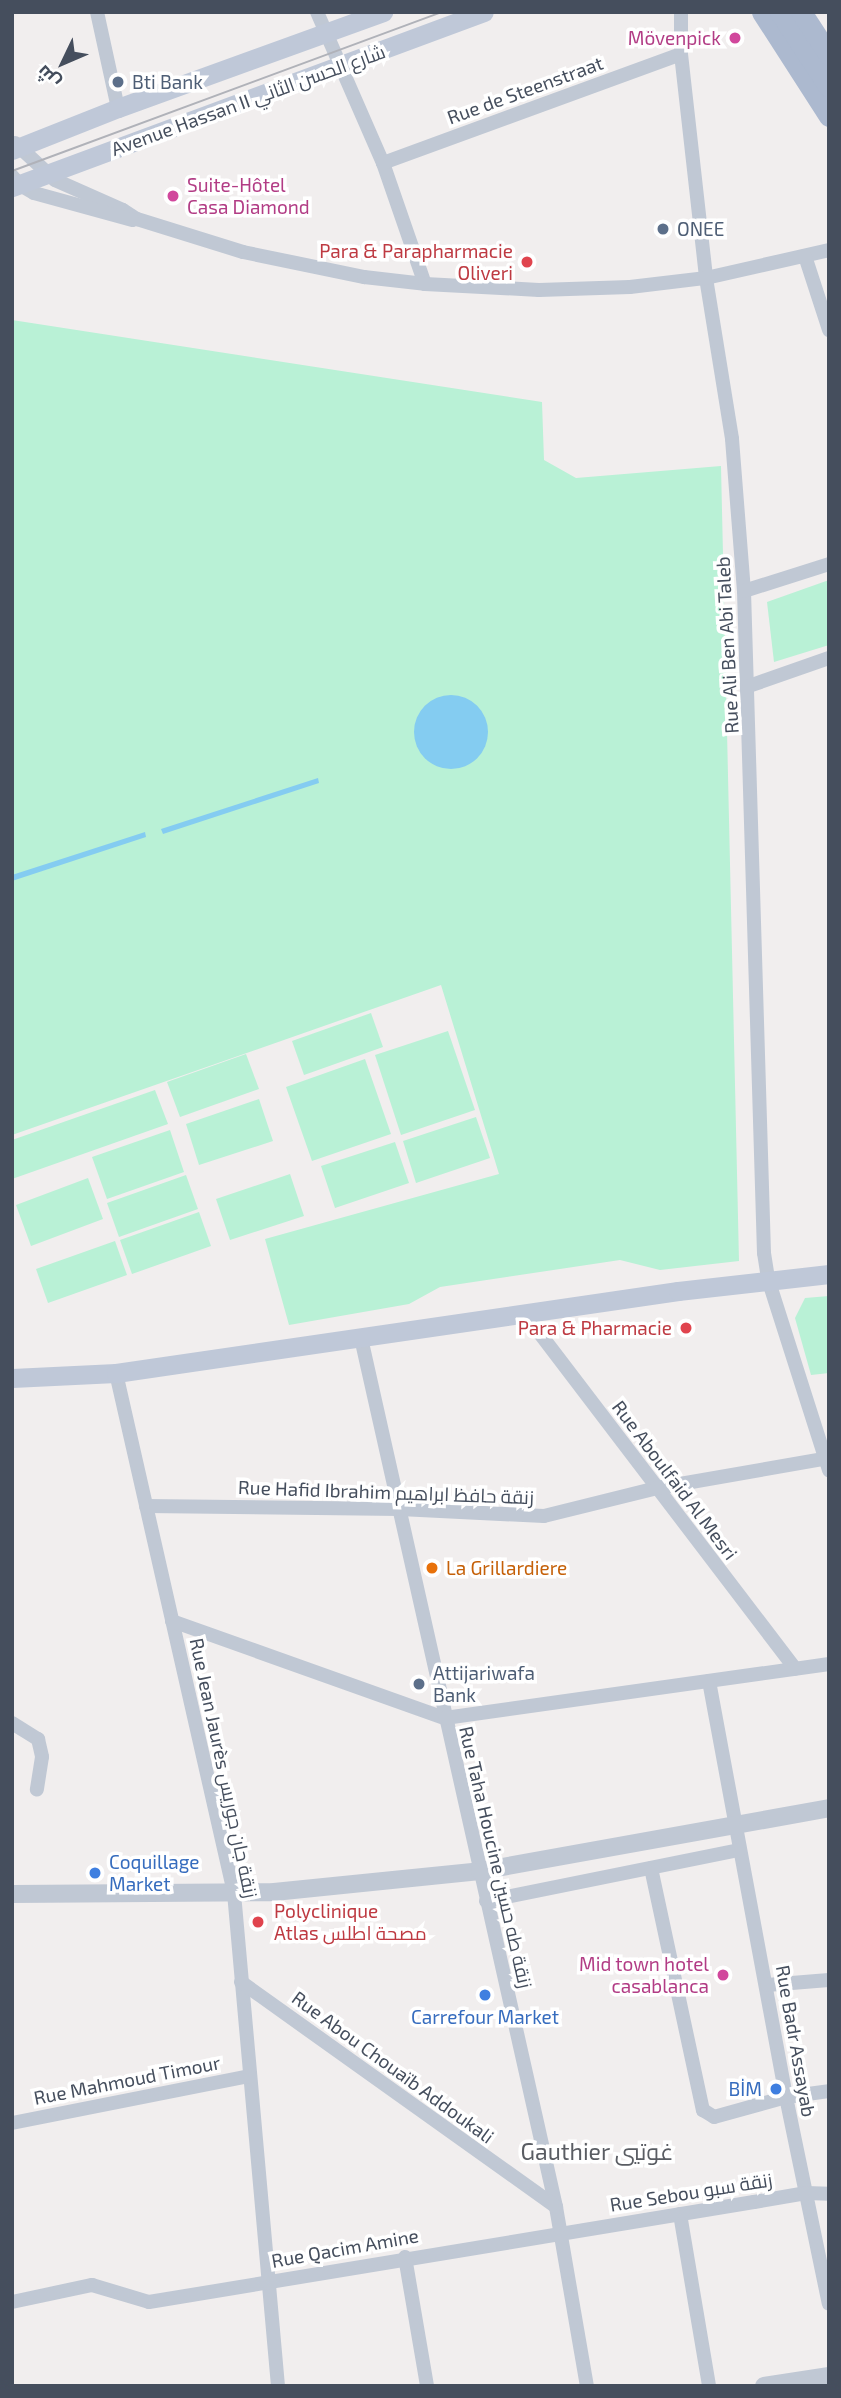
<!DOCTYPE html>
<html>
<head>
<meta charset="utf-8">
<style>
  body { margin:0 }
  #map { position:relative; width:841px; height:2398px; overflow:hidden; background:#f1eeee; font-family:"Exo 2",Cairo,sans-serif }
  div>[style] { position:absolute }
  .green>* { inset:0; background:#b9f1d6 }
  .water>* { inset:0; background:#84ccf1 }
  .round { border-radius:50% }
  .minor>* { height:14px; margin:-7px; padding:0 7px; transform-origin:7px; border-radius:7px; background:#c0c8d4 }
  .tertiary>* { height:18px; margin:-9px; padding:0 9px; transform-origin:9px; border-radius:9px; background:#c0c8d4 }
  .secondary>* { height:19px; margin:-9.5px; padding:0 9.5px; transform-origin:9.5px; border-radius:9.5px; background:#bfc8d8 }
  .primary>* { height:21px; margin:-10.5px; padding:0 10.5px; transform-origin:10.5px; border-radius:10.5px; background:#acb9cf }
  .tram>* { height:2px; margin:-1px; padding:0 1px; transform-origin:1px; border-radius:1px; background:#b0b2b9 }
  .dots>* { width:19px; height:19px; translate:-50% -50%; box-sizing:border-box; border:4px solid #fff; border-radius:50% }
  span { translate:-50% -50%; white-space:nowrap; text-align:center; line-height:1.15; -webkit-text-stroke:7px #fff; paint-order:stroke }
  .hotel-label { font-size:19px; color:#b23c85 }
  .right { translate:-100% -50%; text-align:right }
  .left { translate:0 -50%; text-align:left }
  .service-label { font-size:19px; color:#4e5e75 }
  .street-label { font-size:19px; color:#454e5d }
  .health-label { font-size:19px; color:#be3a42 }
  .food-label { font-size:19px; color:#c56008 }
  .shop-label { font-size:19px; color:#366cbe }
  .quarter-label { font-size:23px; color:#5a5d63 }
  .frame { position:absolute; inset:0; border:14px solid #454e5d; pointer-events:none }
  .north { position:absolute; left:28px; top:28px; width:70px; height:70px; -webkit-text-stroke:5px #fff; paint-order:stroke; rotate:226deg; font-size:19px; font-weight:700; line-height:28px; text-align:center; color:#454e5d }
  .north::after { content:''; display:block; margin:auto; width:24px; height:32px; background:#454e5d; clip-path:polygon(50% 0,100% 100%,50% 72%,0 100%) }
</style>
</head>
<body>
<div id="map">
  <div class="green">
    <i style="clip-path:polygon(12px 320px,542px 402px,544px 460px,576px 478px,721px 466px,739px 1261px,660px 1270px,620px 1260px,440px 1287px,409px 1304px,289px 1325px,265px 1239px,499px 1174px,441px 985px,12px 1135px)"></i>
    <i style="clip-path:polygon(829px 580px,829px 645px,774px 662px,767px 602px)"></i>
    <i style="clip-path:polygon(371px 1013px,383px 1047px,304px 1075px,292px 1041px)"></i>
    <i style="clip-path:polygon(448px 1031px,475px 1110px,401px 1135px,375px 1055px)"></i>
    <i style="clip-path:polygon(246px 1054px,259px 1089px,180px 1117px,167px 1082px)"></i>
    <i style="clip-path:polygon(365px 1059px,391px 1134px,312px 1161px,286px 1087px)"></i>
    <i style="clip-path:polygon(155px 1090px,168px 1124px,12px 1179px,12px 1140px)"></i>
    <i style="clip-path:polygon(259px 1099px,273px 1141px,199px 1165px,186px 1124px)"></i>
    <i style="clip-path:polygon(476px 1117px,490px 1158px,416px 1183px,403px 1141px)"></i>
    <i style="clip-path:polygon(170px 1130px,184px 1172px,107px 1199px,92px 1157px)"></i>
    <i style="clip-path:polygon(395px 1142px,409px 1183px,335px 1208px,321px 1166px)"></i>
    <i style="clip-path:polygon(290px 1174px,304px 1216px,230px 1240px,216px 1199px)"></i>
    <i style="clip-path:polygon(186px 1175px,198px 1209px,119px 1237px,107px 1203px)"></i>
    <i style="clip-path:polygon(88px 1178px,103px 1219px,31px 1246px,16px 1205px)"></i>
    <i style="clip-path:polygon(199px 1212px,211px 1246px,132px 1274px,120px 1240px)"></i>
    <i style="clip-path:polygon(115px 1241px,127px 1275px,48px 1303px,36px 1269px)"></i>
    <i style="clip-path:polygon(829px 1296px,829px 1373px,811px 1375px,795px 1318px,805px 1298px)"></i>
  </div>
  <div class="water">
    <i class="round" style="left:414px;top:695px;width:74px;height:74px"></i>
    <i style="clip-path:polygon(318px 778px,319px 783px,163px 834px,161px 829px)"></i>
    <i style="clip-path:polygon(145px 832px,146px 837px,12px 881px,12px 875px)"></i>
  </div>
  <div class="minor">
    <i style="left:97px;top:12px;width:98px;rotate:77.7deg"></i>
    <i style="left:317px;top:12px;width:165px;rotate:66.4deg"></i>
    <i style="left:383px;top:163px;width:128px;rotate:70.9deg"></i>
    <i style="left:681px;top:12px;width:42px;rotate:90deg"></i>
    <i style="left:681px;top:54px;width:225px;rotate:83.6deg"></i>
    <i style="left:706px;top:278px;width:163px;rotate:80.8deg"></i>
    <i style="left:732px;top:439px;width:152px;rotate:85.5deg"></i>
    <i style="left:744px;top:591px;width:662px;rotate:88.27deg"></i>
    <i style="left:764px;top:1253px;width:26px;rotate:81deg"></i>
    <i style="left:768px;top:1279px;width:201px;rotate:72.3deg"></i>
    <i style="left:15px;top:143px;width:54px;rotate:42.8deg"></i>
    <i style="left:55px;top:180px;width:74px;rotate:23.8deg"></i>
    <i style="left:123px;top:210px;width:17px;rotate:33deg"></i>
    <i style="left:137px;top:219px;width:111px;rotate:17.3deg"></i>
    <i style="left:243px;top:252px;width:124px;rotate:11.7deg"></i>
    <i style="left:364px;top:277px;width:61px;rotate:6.5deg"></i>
    <i style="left:425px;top:284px;width:114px;rotate:3deg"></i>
    <i style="left:539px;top:290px;width:91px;rotate:-1.9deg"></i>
    <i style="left:630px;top:287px;width:77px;rotate:-6.8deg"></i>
    <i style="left:706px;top:278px;width:126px;rotate:-12.8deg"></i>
    <i style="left:383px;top:163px;width:317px;rotate:-20.1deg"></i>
    <i style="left:12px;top:176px;width:12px;rotate:48deg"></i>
    <i style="left:20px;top:185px;width:16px;rotate:30deg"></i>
    <i style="left:34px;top:193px;width:102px;rotate:15.4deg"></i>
    <i style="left:805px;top:256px;width:78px;rotate:72deg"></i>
    <i style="left:744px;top:591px;width:89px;rotate:-17.6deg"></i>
    <i style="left:749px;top:686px;width:85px;rotate:-19.3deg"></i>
    <i style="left:525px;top:1314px;width:446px;rotate:52.7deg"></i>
    <i style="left:361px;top:1338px;width:891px;rotate:77.35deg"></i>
    <i style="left:556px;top:2207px;width:182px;rotate:80.2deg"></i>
    <i style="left:116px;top:1373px;width:533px;rotate:77.21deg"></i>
    <i style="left:234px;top:1893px;width:495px;rotate:84.9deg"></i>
    <i style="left:146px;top:1506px;width:254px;rotate:0.7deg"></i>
    <i style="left:400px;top:1509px;width:144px;rotate:2.8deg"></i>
    <i style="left:544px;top:1516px;width:116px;rotate:-13.9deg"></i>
    <i style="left:657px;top:1488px;width:175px;rotate:-9.9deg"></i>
    <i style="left:172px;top:1621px;width:290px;rotate:19.6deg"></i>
    <i style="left:445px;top:1718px;width:388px;rotate:-8deg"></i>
    <i style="left:709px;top:1681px;width:423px;rotate:79.5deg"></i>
    <i style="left:786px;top:2097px;width:211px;rotate:78.3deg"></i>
    <i style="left:12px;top:1723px;width:31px;rotate:32deg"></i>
    <i style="left:38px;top:1739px;width:18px;rotate:77deg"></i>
    <i style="left:42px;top:1757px;width:33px;rotate:99deg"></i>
    <i style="left:651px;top:1868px;width:248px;rotate:77.9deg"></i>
    <i style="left:703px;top:2110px;width:13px;rotate:32deg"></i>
    <i style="left:714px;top:2117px;width:75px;rotate:-15.5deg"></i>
    <i style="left:786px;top:2097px;width:43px;rotate:-7.9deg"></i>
    <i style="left:486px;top:1901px;width:258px;rotate:-11.4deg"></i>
    <i style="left:241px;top:1982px;width:387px;rotate:35.5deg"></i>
    <i style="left:767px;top:1985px;width:62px;rotate:-4.6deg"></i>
    <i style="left:12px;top:2123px;width:242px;rotate:-11.2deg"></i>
    <i style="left:680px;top:2214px;width:174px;rotate:80.4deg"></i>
    <i style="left:405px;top:2257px;width:131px;rotate:80.3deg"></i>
    <i style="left:12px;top:2302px;width:82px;rotate:-12deg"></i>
    <i style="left:92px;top:2285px;width:59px;rotate:16.6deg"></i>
    <i style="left:149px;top:2302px;width:613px;rotate:-9.39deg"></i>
    <i style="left:754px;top:2202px;width:53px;rotate:-9.8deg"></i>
    <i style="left:806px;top:2193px;width:23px;rotate:2deg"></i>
  </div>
  <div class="tertiary">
    <i style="left:12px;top:1894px;width:262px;rotate:-0.4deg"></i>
    <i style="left:274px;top:1892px;width:207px;rotate:-5.8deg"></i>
    <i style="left:480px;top:1871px;width:355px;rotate:-10.2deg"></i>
    <i style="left:764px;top:2386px;width:66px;rotate:-8.7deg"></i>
  </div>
  <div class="secondary">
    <i style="left:12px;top:150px;width:114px;rotate:-21.6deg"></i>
    <i style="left:118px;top:108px;width:282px;rotate:-19.9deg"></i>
    <i style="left:12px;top:187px;width:503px;rotate:-20.34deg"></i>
    <i style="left:12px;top:1378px;width:104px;rotate:-2.8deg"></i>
    <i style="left:116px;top:1373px;width:568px;rotate:-8.3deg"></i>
    <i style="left:678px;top:1291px;width:152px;rotate:-6.4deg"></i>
  </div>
  <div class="primary">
    <i style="left:762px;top:12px;width:124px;rotate:57.2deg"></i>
    <i style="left:780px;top:12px;width:90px;rotate:56.8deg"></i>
    <i style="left:801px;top:12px;width:51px;rotate:56.9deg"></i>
  </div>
  <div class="tram">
    <i style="left:12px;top:171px;width:458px;rotate:-20.3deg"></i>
  </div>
  <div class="dots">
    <i style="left:735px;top:38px;background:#d1479c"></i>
    <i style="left:118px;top:82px;background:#5c6f8a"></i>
    <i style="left:173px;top:196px;background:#d1479c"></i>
    <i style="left:663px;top:229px;background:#5c6f8a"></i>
    <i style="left:527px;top:262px;background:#e0444e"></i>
    <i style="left:686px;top:1328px;background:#e0444e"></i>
    <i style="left:432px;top:1568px;background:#e8710a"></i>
    <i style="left:419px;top:1684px;background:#5c6f8a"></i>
    <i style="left:95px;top:1873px;background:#3f7fe0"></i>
    <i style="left:258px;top:1922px;background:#e0444e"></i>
    <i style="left:723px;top:1975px;background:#d1479c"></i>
    <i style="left:485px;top:1995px;background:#3f7fe0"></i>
    <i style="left:776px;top:2089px;background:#3f7fe0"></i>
  </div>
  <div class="hotel-label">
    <span class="right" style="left:721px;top:38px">Mövenpick</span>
    <span class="left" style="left:187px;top:196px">Suite-Hôtel<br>Casa Diamond</span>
    <span class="right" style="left:709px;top:1975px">Mid town hotel<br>casablanca</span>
  </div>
  <div class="service-label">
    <span class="left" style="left:132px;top:82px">Bti Bank</span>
    <span class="left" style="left:677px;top:229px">ONEE</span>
    <span class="left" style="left:433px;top:1684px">Attijariwafa<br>Bank</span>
  </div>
  <div class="street-label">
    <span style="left:525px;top:90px;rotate:-20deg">Rue de Steenstraat</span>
    <span style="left:248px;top:100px;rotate:-20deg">Avenue Hassan II شارع الحسن الثاني</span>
    <span style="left:727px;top:645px;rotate:-93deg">Rue Ali Ben Abi Taleb</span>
    <span style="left:675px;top:1480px;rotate:53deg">Rue Aboulfaid Al Mesri</span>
    <span style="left:386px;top:1492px;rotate:2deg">Rue Hafid Ibrahim زنقة حافظ ابراهيم</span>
    <span style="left:224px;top:1768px;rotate:78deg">Rue Jean Jaurès زنقة جان جوريس</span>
    <span style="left:496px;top:1857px;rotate:77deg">Rue Taha Houcine زنقة طه حسين</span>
    <span style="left:796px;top:2041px;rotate:80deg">Rue Badr Assayab</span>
    <span style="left:393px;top:2067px;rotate:36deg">Rue Abou Chouaïb Addoukali</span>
    <span style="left:127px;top:2080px;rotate:-11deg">Rue Mahmoud Timour</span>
    <span style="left:691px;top:2192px;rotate:-9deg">Rue Sebou زنقة سبو</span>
    <span style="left:345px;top:2248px;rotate:-10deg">Rue Qacim Amine</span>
  </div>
  <div class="health-label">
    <span class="right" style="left:513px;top:262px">Para &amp; Parapharmacie<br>Oliveri</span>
    <span class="right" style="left:672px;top:1328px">Para &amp; Pharmacie</span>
    <span class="left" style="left:274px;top:1922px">Polyclinique<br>Atlas مصحة اطلس</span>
  </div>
  <div class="food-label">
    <span class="left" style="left:446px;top:1568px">La Grillardiere</span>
  </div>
  <div class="shop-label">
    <span class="left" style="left:109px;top:1873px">Coquillage<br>Market</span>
    <span style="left:485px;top:2017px">Carrefour Market</span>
    <span class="right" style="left:762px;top:2089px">BİM</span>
  </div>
  <div class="quarter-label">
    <span style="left:597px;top:2151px">Gauthier غوتيي</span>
  </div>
  <div class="frame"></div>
  <div class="north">ش</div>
</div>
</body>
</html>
